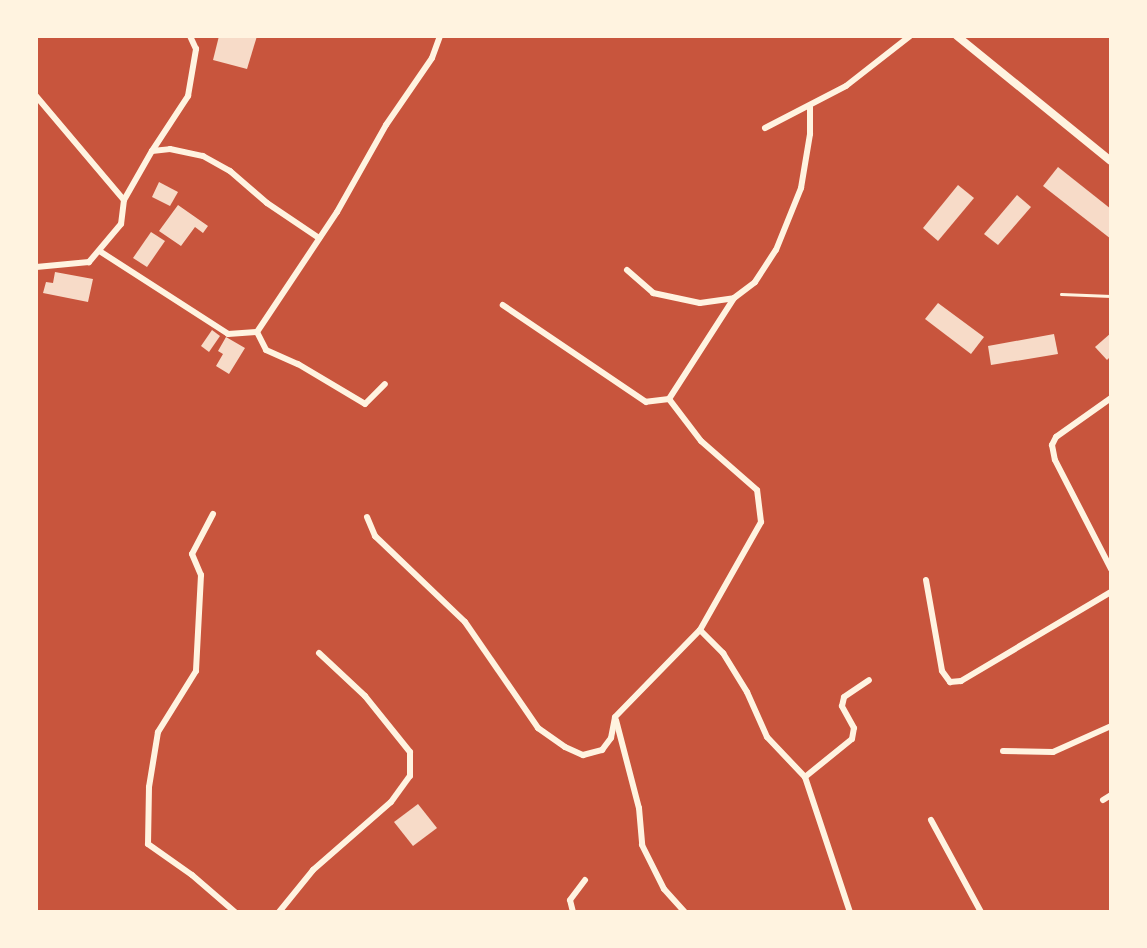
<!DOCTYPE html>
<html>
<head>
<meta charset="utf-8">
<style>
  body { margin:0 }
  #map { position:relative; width:1147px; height:948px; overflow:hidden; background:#c8553d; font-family:"Space Grotesk",sans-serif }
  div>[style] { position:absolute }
  .building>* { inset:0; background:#f7dbc8 }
  .service>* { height:3px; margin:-1.5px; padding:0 1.5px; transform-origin:1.5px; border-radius:1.5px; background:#fff3e0 }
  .minor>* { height:6px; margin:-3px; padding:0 3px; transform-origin:3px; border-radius:3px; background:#fff3e0 }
  .tertiary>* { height:8px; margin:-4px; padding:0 4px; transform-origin:4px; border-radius:4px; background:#fff3e0 }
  span { translate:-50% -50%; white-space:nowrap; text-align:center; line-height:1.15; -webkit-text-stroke:6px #fff3e0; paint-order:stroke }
  .frame { position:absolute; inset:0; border:38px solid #fff3e0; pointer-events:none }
</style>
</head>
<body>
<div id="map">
  <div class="building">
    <i style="clip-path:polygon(219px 36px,257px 36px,247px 69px,213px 60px)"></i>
    <i style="clip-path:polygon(1058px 167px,1111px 209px,1111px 239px,1043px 186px)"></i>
    <i style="clip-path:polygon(159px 182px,178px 192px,170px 206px,152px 197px)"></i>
    <i style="clip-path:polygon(958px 185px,974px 198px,938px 241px,923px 228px)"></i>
    <i style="clip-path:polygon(1017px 195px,1031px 207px,998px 245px,984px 234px)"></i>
    <i style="clip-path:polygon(178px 205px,208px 226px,203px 233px,195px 227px,181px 246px,159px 231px)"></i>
    <i style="clip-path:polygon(151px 232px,165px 241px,147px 267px,133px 258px)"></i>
    <i style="clip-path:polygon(55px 272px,93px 279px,88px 302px,43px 293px,46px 282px,53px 283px)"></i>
    <i style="clip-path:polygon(938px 303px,984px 337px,971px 354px,925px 319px)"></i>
    <i style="clip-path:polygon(212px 330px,220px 336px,209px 352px,201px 346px)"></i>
    <i style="clip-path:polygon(1111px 333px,1111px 356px,1107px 360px,1095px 347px)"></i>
    <i style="clip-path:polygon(1054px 334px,1058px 354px,991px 365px,988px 346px)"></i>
    <i style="clip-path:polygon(226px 337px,245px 348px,229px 374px,216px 366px,223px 354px,218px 351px)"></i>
    <i style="clip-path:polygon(418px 804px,437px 828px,413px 846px,394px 822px)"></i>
  </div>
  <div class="service">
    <i style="left:1061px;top:294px;width:50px;rotate:2.3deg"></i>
  </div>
  <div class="minor">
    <i style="left:36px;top:96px;width:136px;rotate:49.8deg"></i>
    <i style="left:124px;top:200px;width:24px;rotate:97deg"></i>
    <i style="left:121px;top:224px;width:50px;rotate:130.1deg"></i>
    <i style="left:89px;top:262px;width:53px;rotate:174.6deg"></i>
    <i style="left:765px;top:128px;width:91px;rotate:-27.4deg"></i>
    <i style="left:846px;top:86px;width:81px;rotate:-38deg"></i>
    <i style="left:152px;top:151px;width:66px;rotate:-56.8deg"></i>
    <i style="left:188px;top:96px;width:48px;rotate:-80.3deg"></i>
    <i style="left:196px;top:49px;width:14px;rotate:-115deg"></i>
    <i style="left:124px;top:200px;width:56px;rotate:-60.3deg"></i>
    <i style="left:152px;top:151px;width:18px;rotate:-6deg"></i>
    <i style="left:170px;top:149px;width:34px;rotate:12deg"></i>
    <i style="left:203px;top:156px;width:31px;rotate:29deg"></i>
    <i style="left:230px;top:171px;width:49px;rotate:40.9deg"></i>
    <i style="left:267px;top:203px;width:63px;rotate:33.9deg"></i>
    <i style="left:101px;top:252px;width:151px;rotate:32.8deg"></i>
    <i style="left:228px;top:334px;width:29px;rotate:-4deg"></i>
    <i style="left:257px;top:332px;width:144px;rotate:-56.3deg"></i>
    <i style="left:337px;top:212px;width:100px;rotate:-60.6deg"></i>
    <i style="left:386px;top:125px;width:81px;rotate:-55.5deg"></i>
    <i style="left:432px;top:58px;width:23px;rotate:-70deg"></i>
    <i style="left:627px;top:270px;width:35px;rotate:41deg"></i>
    <i style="left:653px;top:293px;width:48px;rotate:12deg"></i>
    <i style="left:700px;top:303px;width:34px;rotate:-8deg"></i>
    <i style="left:734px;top:298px;width:26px;rotate:-37deg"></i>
    <i style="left:755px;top:282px;width:38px;rotate:-57deg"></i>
    <i style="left:776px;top:250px;width:67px;rotate:-68deg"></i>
    <i style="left:801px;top:188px;width:55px;rotate:-80.5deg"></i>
    <i style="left:810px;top:134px;width:27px;rotate:-90deg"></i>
    <i style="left:257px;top:332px;width:20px;rotate:63deg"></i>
    <i style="left:266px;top:350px;width:35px;rotate:24deg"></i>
    <i style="left:298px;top:364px;width:78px;rotate:30.8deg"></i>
    <i style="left:365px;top:404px;width:28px;rotate:-45deg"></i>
    <i style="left:1111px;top:398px;width:67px;rotate:144.7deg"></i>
    <i style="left:1056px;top:437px;width:9px;rotate:117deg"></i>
    <i style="left:1052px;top:445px;width:15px;rotate:79deg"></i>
    <i style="left:1055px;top:460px;width:123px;rotate:62.8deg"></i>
    <i style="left:669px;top:399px;width:120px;rotate:-57.2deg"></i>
    <i style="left:213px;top:514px;width:45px;rotate:117.7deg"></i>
    <i style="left:192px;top:554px;width:23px;rotate:67deg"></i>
    <i style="left:201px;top:575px;width:96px;rotate:93deg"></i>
    <i style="left:196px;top:671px;width:72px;rotate:121.9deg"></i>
    <i style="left:158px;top:732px;width:56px;rotate:99.3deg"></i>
    <i style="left:149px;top:787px;width:57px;rotate:91deg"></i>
    <i style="left:148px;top:844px;width:54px;rotate:35.2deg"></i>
    <i style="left:192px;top:875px;width:57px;rotate:40.7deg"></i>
    <i style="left:367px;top:517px;width:21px;rotate:67deg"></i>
    <i style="left:375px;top:536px;width:124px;rotate:43.7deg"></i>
    <i style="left:465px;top:622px;width:129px;rotate:55.4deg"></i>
    <i style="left:538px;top:728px;width:33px;rotate:35deg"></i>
    <i style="left:565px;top:747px;width:20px;rotate:24deg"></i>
    <i style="left:583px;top:755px;width:20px;rotate:-15deg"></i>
    <i style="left:602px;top:750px;width:15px;rotate:-53deg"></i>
    <i style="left:611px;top:738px;width:21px;rotate:-79deg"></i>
    <i style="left:615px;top:717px;width:122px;rotate:-45.7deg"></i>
    <i style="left:700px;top:630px;width:124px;rotate:-60.5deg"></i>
    <i style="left:761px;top:522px;width:32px;rotate:-97deg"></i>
    <i style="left:757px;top:490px;width:74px;rotate:-138.8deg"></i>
    <i style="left:701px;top:441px;width:53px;rotate:-127.3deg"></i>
    <i style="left:669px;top:399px;width:23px;rotate:173deg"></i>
    <i style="left:646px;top:402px;width:173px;rotate:-145.9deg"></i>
    <i style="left:926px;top:580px;width:92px;rotate:80deg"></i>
    <i style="left:942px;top:671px;width:14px;rotate:54deg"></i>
    <i style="left:950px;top:682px;width:11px;rotate:-5deg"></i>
    <i style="left:961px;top:681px;width:174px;rotate:-30.7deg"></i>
    <i style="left:700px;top:630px;width:33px;rotate:45deg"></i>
    <i style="left:723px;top:653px;width:46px;rotate:58.4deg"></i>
    <i style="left:747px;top:692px;width:49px;rotate:66deg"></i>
    <i style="left:767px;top:737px;width:55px;rotate:46.5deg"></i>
    <i style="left:805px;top:777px;width:142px;rotate:71.6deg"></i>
    <i style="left:616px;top:720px;width:91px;rotate:75.4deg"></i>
    <i style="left:639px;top:808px;width:37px;rotate:85deg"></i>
    <i style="left:642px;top:845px;width:49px;rotate:63.4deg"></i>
    <i style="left:664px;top:889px;width:31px;rotate:48deg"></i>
    <i style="left:1003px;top:751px;width:50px;rotate:1.1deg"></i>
    <i style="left:1053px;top:752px;width:64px;rotate:-24.1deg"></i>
    <i style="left:805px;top:777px;width:60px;rotate:-39deg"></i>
    <i style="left:852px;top:739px;width:11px;rotate:-80deg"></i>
    <i style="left:854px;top:728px;width:25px;rotate:-119deg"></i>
    <i style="left:842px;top:706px;width:9px;rotate:-77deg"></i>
    <i style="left:844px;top:697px;width:30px;rotate:-34deg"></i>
    <i style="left:1103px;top:800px;width:9px;rotate:-32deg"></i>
    <i style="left:931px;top:820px;width:105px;rotate:61.5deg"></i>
    <i style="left:279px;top:912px;width:54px;rotate:-51deg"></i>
    <i style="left:313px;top:870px;width:103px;rotate:-41.1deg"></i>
    <i style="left:391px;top:802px;width:32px;rotate:-54deg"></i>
    <i style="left:410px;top:776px;width:24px;rotate:-90deg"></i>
    <i style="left:410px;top:752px;width:72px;rotate:-128.8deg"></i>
    <i style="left:365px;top:696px;width:63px;rotate:-136.9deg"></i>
    <i style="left:573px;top:912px;width:12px;rotate:-104deg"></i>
    <i style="left:570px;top:900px;width:25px;rotate:-53deg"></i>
  </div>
  <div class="tertiary">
    <i style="left:957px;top:36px;width:198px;rotate:39.1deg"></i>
  </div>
  <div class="frame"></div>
</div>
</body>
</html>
